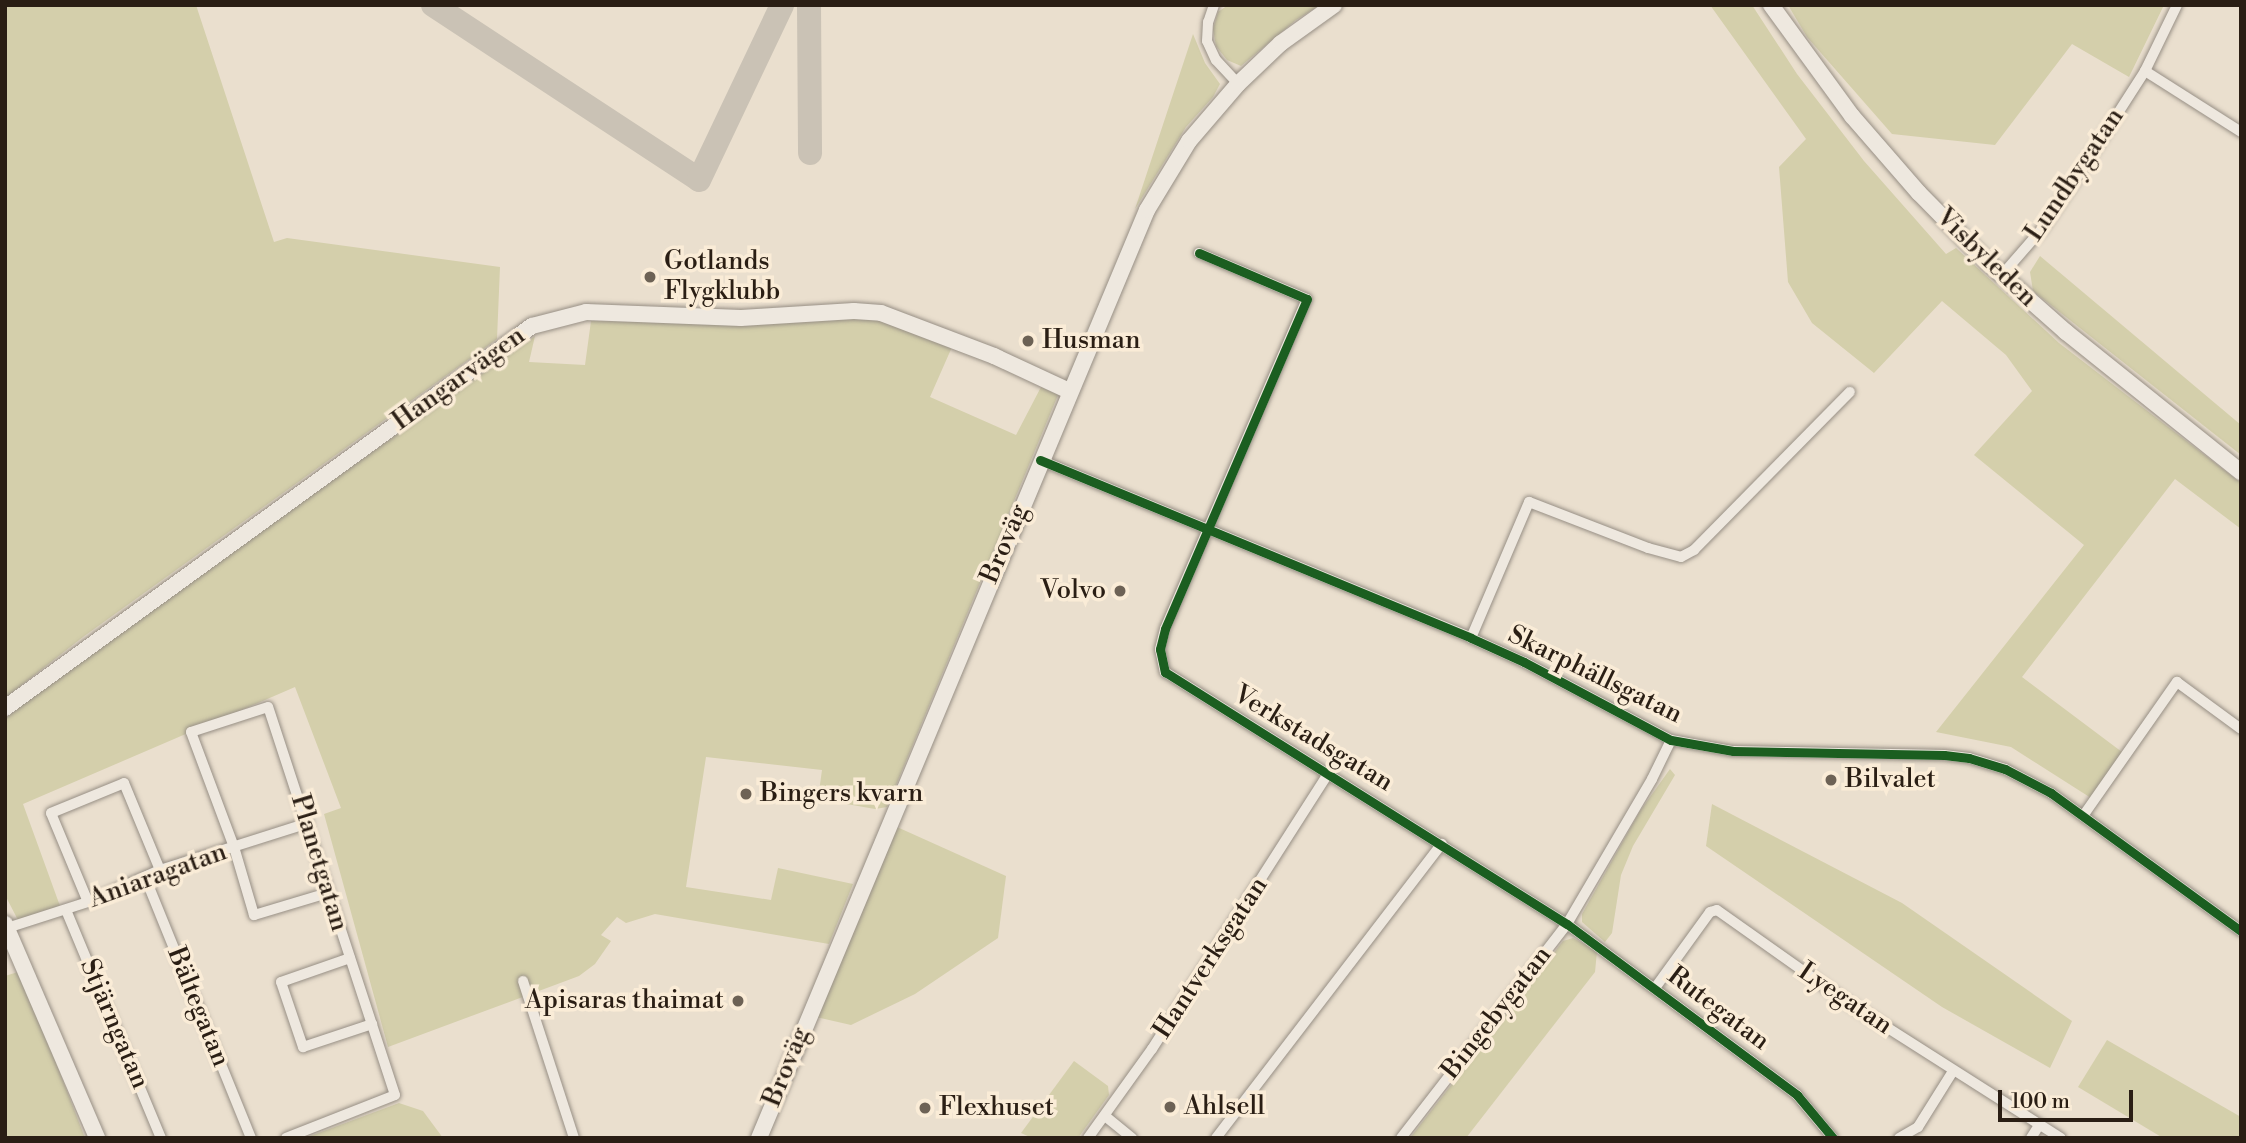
<!DOCTYPE html>
<html>
<head>
<meta charset="utf-8">
<style>
  body { margin:0 }
  #map { position:relative; width:2246px; height:1143px; overflow:hidden; background:#eadfce; font-family:"Libre Bodoni",serif }
  div>[style] { position:absolute }
  .green>* { inset:0; background:#d4cfab }
  .taxiway>* { height:24px; margin:-12px; padding:0 12px; transform-origin:12px; border-radius:12px; background:#cac2b5 }
  .roads { filter:drop-shadow(0 0 2px #978f85) drop-shadow(0 0 2px #978f85) }
  .street>* { height:10px; margin:-5px; padding:0 5px; transform-origin:5px; border-radius:5px; background:#eee8df }
  .secondary>* { height:16px; margin:-8px; padding:0 8px; transform-origin:8px; border-radius:8px; background:#eee8df }
  .cycleway>* { height:9px; margin:-4.5px; padding:0 4.5px; transform-origin:4.5px; border-radius:4.5px; background:#1b5e20 }
  .dots>* { width:19px; height:19px; translate:-50% -50%; box-sizing:border-box; border:4px solid #faecd7; border-radius:50% }
  span { translate:-50% -50%; white-space:nowrap; text-align:center; line-height:1.15; -webkit-text-stroke:7px #faecd7; paint-order:stroke }
  .street-label { font-size:26px; color:#2a1e14 }
  .poi-label { font-size:26px; color:#2a1e14 }
  .left { translate:0 -50%; text-align:left }
  .right { translate:-100% -50%; text-align:right }
  .frame { position:absolute; inset:0; border:7px solid #2a1e14; pointer-events:none }
  .scale { position:absolute; left:1998px; top:1090px; width:135px; height:32px; box-sizing:border-box; border:4px solid #2a1e14; border-top:0; padding-left:9px; font-size:21px; line-height:24px; white-space:nowrap; color:#2a1e14; -webkit-text-stroke:5px #faecd7; paint-order:stroke }
</style>
</head>
<body>
<div id="map">
  <div class="green">
    <i style="clip-path:polygon(5px 5px,196px 5px,274px 242px,287px 238px,500px 267px,497px 339px,83px 637px,5px 698px)"></i>
    <i style="clip-path:polygon(1228px 5px,1320px 5px,1296px 20px,1241px 66px,1227px 60px,1216px 46px,1213px 29px,1218px 12px)"></i>
    <i style="clip-path:polygon(1710px 5px,1752px 5px,1797px 74px,1864px 161px,1946px 254px,1956px 248px,2059px 343px,2241px 483px,2241px 529px,2175px 479px,2022px 677px,2122px 752px,2091px 798px,2011px 747px,1936px 732px,2084px 545px,1974px 455px,2032px 391px,2006px 355px,1942px 301px,1874px 373px,1812px 323px,1788px 282px,1779px 167px,1806px 139px)"></i>
    <i style="clip-path:polygon(1788px 5px,2164px 5px,2129px 77px,2072px 44px,1995px 145px,1892px 134px,1807px 37px)"></i>
    <i style="clip-path:polygon(1193px 34px,1205px 63px,1220px 84px,1213px 97px,1186px 127px,1135px 209px)"></i>
    <i style="clip-path:polygon(2040px 256px,2241px 425px,2241px 455px,2033px 291px,2030px 272px)"></i>
    <i style="clip-path:polygon(855px 317px,898px 324px,952px 347px,930px 397px,1016px 435px,1041px 387px,1058px 395px,887px 807px,875px 809px,818px 799px,822px 770px,706px 757px,686px 887px,771px 900px,778px 868px,853px 884px,829px 944px,655px 914px,626px 923px,617px 917px,601px 935px,611px 941px,595px 964px,579px 976px,388px 1047px,324px 814px,341px 808px,295px 687px,23px 804px,60px 906px,18px 920px,5px 895px,5px 719px,57px 677px,535px 336px,529px 362px,585px 365px,591px 321px,750px 324px)"></i>
    <i style="clip-path:polygon(1670px 769px,1675px 775px,1633px 846px,1621px 875px,1612px 933px,1605px 942px,1582px 922px,1582px 914px,1640px 811px)"></i>
    <i style="clip-path:polygon(1712px 804px,1902px 903px,2072px 1021px,2050px 1068px,1942px 1007px,1706px 846px)"></i>
    <i style="clip-path:polygon(897px 827px,1006px 876px,998px 938px,915px 994px,851px 1025px,816px 1017px)"></i>
    <i style="clip-path:polygon(1573px 938px,1597px 951px,1595px 972px,1466px 1138px,1410px 1138px,1563px 941px)"></i>
    <i style="clip-path:polygon(21px 971px,85px 1138px,5px 1138px,5px 976px)"></i>
    <i style="clip-path:polygon(2107px 1040px,2241px 1117px,2241px 1138px,2163px 1138px,2078px 1087px)"></i>
    <i style="clip-path:polygon(1074px 1061px,1108px 1086px,1109px 1095px,1078px 1138px,1032px 1138px,1021px 1133px)"></i>
    <i style="clip-path:polygon(399px 1103px,423px 1111px,443px 1138px,305px 1138px)"></i>
  </div>
  <div class="taxiway">
    <i style="left:433px;top:5px;width:318px;rotate:33.3deg"></i>
    <i style="left:699px;top:180px;width:194px;rotate:-64.6deg"></i>
    <i style="left:809px;top:5px;width:148px;rotate:89.6deg"></i>
  </div>
  <div class="roads">
    <div class="street">
      <i style="left:1214px;top:5px;width:18px;rotate:109deg"></i>
      <i style="left:1208px;top:22px;width:19px;rotate:93deg"></i>
      <i style="left:1207px;top:41px;width:21px;rotate:65deg"></i>
      <i style="left:1216px;top:60px;width:33px;rotate:47deg"></i>
      <i style="left:2145px;top:71px;width:114px;rotate:32.4deg"></i>
      <i style="left:1199px;top:253px;width:117px;rotate:23.1deg"></i>
      <i style="left:1307px;top:299px;width:359px;rotate:113.3deg"></i>
      <i style="left:1165px;top:629px;width:21px;rotate:104deg"></i>
      <i style="left:1160px;top:649px;width:24px;rotate:78deg"></i>
      <i style="left:1165px;top:672px;width:474px;rotate:32.1deg"></i>
      <i style="left:1567px;top:924px;width:287px;rotate:36.6deg"></i>
      <i style="left:1797px;top:1095px;width:56px;rotate:50.1deg"></i>
      <i style="left:2001px;top:276px;width:62px;rotate:-48.9deg"></i>
      <i style="left:2042px;top:229px;width:59px;rotate:-56deg"></i>
      <i style="left:2075px;top:180px;width:130px;rotate:-57.3deg"></i>
      <i style="left:2145px;top:71px;width:73px;rotate:-64.1deg"></i>
      <i style="left:1040px;top:460px;width:466px;rotate:22.4deg"></i>
      <i style="left:1471px;top:638px;width:58px;rotate:24.4deg"></i>
      <i style="left:1524px;top:662px;width:166px;rotate:28deg"></i>
      <i style="left:1671px;top:740px;width:63px;rotate:10.1deg"></i>
      <i style="left:1733px;top:751px;width:211px;rotate:1.1deg"></i>
      <i style="left:1944px;top:755px;width:25px;rotate:7deg"></i>
      <i style="left:1969px;top:758px;width:38px;rotate:17deg"></i>
      <i style="left:2005px;top:769px;width:52px;rotate:27.6deg"></i>
      <i style="left:2051px;top:793px;width:235px;rotate:36deg"></i>
      <i style="left:1471px;top:638px;width:148px;rotate:-66.9deg"></i>
      <i style="left:1529px;top:502px;width:128px;rotate:21.1deg"></i>
      <i style="left:1648px;top:548px;width:34px;rotate:15deg"></i>
      <i style="left:1681px;top:557px;width:15px;rotate:-28deg"></i>
      <i style="left:1694px;top:550px;width:222px;rotate:-45.4deg"></i>
      <i style="left:2083px;top:816px;width:164px;rotate:-55deg"></i>
      <i style="left:2177px;top:682px;width:79px;rotate:36.3deg"></i>
      <i style="left:145px;top:877px;width:282px;rotate:67.9deg"></i>
      <i style="left:88px;top:902px;width:96px;rotate:-112.6deg"></i>
      <i style="left:51px;top:813px;width:79px;rotate:-22.3deg"></i>
      <i style="left:124px;top:783px;width:94px;rotate:67.5deg"></i>
      <i style="left:66px;top:910px;width:247px;rotate:67.4deg"></i>
      <i style="left:7px;top:928px;width:85px;rotate:-17.8deg"></i>
      <i style="left:88px;top:902px;width:79px;rotate:-24deg"></i>
      <i style="left:160px;top:870px;width:155px;rotate:-17.6deg"></i>
      <i style="left:350px;top:958px;width:73px;rotate:160.8deg"></i>
      <i style="left:281px;top:982px;width:69px;rotate:71.3deg"></i>
      <i style="left:303px;top:1047px;width:73px;rotate:-18.4deg"></i>
      <i style="left:523px;top:981px;width:165px;rotate:72deg"></i>
      <i style="left:1655px;top:988px;width:94px;rotate:-54.1deg"></i>
      <i style="left:1710px;top:912px;width:7px;rotate:-16deg"></i>
      <i style="left:1717px;top:910px;width:156px;rotate:35.3deg"></i>
      <i style="left:1844px;top:1000px;width:257px;rotate:32.5deg"></i>
      <i style="left:1105px;top:1116px;width:35px;rotate:39deg"></i>
      <i style="left:286px;top:1138px;width:117px;rotate:-21.5deg"></i>
      <i style="left:395px;top:1095px;width:408px;rotate:-108.1deg"></i>
      <i style="left:268px;top:707px;width:81px;rotate:162deg"></i>
      <i style="left:191px;top:732px;width:123px;rotate:69.5deg"></i>
      <i style="left:234px;top:847px;width:71px;rotate:73.6deg"></i>
      <i style="left:254px;top:915px;width:77px;rotate:-16.6deg"></i>
      <i style="left:1088px;top:1138px;width:110px;rotate:-54.3deg"></i>
      <i style="left:1152px;top:1049px;width:326px;rotate:-57.4deg"></i>
      <i style="left:1216px;top:1138px;width:371px;rotate:-52.5deg"></i>
      <i style="left:1401px;top:1138px;width:271px;rotate:-52.2deg"></i>
      <i style="left:1567px;top:924px;width:168px;rotate:-59.6deg"></i>
      <i style="left:1652px;top:779px;width:43px;rotate:-64deg"></i>
      <i style="left:1899px;top:1138px;width:22px;rotate:-30deg"></i>
      <i style="left:1918px;top:1127px;width:66px;rotate:-58deg"></i>
      <i style="left:2031px;top:1138px;width:15px;rotate:-58deg"></i>
    </div>
    <div class="secondary">
      <i style="left:1771px;top:5px;width:137px;rotate:53.9deg"></i>
      <i style="left:1852px;top:116px;width:102px;rotate:49deg"></i>
      <i style="left:1919px;top:193px;width:98px;rotate:45.4deg"></i>
      <i style="left:1988px;top:263px;width:104px;rotate:41.5deg"></i>
      <i style="left:2066px;top:332px;width:224px;rotate:38.7deg"></i>
      <i style="left:5px;top:708px;width:651px;rotate:-35.94deg"></i>
      <i style="left:532px;top:326px;width:56px;rotate:-14.5deg"></i>
      <i style="left:586px;top:312px;width:155px;rotate:2.2deg"></i>
      <i style="left:741px;top:318px;width:113px;rotate:-3.5deg"></i>
      <i style="left:854px;top:311px;width:27px;rotate:4deg"></i>
      <i style="left:881px;top:313px;width:121px;rotate:20.8deg"></i>
      <i style="left:994px;top:356px;width:83px;rotate:25deg"></i>
      <i style="left:5px;top:924px;width:233px;rotate:66.7deg"></i>
      <i style="left:759px;top:1138px;width:1006px;rotate:-67.31deg"></i>
      <i style="left:1147px;top:210px;width:81px;rotate:-58.7deg"></i>
      <i style="left:1189px;top:141px;width:75px;rotate:-49.3deg"></i>
      <i style="left:1238px;top:84px;width:59px;rotate:-43.6deg"></i>
      <i style="left:1281px;top:43px;width:65px;rotate:-35.6deg"></i>
    </div>
  </div>
  <div class="cycleway">
    <i style="left:1199px;top:253px;width:117px;rotate:23.1deg"></i>
    <i style="left:1307px;top:299px;width:359px;rotate:113.3deg"></i>
    <i style="left:1165px;top:629px;width:21px;rotate:104deg"></i>
    <i style="left:1160px;top:649px;width:24px;rotate:78deg"></i>
    <i style="left:1165px;top:672px;width:474px;rotate:32.1deg"></i>
    <i style="left:1567px;top:924px;width:287px;rotate:36.6deg"></i>
    <i style="left:1797px;top:1095px;width:56px;rotate:50.1deg"></i>
    <i style="left:1040px;top:460px;width:466px;rotate:22.4deg"></i>
    <i style="left:1471px;top:638px;width:58px;rotate:24.4deg"></i>
    <i style="left:1524px;top:662px;width:166px;rotate:28deg"></i>
    <i style="left:1671px;top:740px;width:63px;rotate:10.1deg"></i>
    <i style="left:1733px;top:751px;width:211px;rotate:1.1deg"></i>
    <i style="left:1944px;top:755px;width:25px;rotate:7deg"></i>
    <i style="left:1969px;top:758px;width:38px;rotate:17deg"></i>
    <i style="left:2005px;top:769px;width:52px;rotate:27.6deg"></i>
    <i style="left:2051px;top:793px;width:235px;rotate:36deg"></i>
  </div>
  <div class="dots">
    <i style="left:650px;top:277px;background:#6d6255"></i>
    <i style="left:1028px;top:341px;background:#6d6255"></i>
    <i style="left:1120px;top:591px;background:#6d6255"></i>
    <i style="left:1831px;top:780px;background:#6d6255"></i>
    <i style="left:746px;top:794px;background:#6d6255"></i>
    <i style="left:738px;top:1001px;background:#6d6255"></i>
    <i style="left:1170px;top:1107px;background:#6d6255"></i>
    <i style="left:925px;top:1108px;background:#6d6255"></i>
  </div>
  <div class="street-label">
    <span style="left:2075px;top:175px;rotate:-56deg">Lundbygatan</span>
    <span style="left:1986px;top:258px;rotate:44deg">Visbyleden</span>
    <span style="left:459px;top:379px;rotate:-36deg">Hangarvägen</span>
    <span style="left:1005px;top:544px;rotate:-67deg">Broväg</span>
    <span style="left:1595px;top:675px;rotate:26deg">Skarphällsgatan</span>
    <span style="left:1313px;top:739px;rotate:31deg">Verkstadsgatan</span>
    <span style="left:319px;top:863px;rotate:73deg">Planetgatan</span>
    <span style="left:158px;top:876px;rotate:-20deg">Aniaragatan</span>
    <span style="left:1211px;top:958px;rotate:-57deg">Hantverksgatan</span>
    <span style="left:1845px;top:999px;rotate:34deg">Lyegatan</span>
    <span style="left:198px;top:1007px;rotate:68deg">Bältegatan</span>
    <span style="left:1718px;top:1009px;rotate:37deg">Rutegatan</span>
    <span style="left:1497px;top:1013px;rotate:-52deg">Bingebygatan</span>
    <span style="left:114px;top:1024px;rotate:67deg">Stjärngatan</span>
    <span style="left:787px;top:1067px;rotate:-68deg">Broväg</span>
  </div>
  <div class="poi-label">
    <span class="left" style="left:664px;top:277px">Gotlands<br>Flygklubb</span>
    <span class="left" style="left:1042px;top:341px">Husman</span>
    <span class="right" style="left:1106px;top:591px">Volvo</span>
    <span class="left" style="left:1845px;top:780px">Bilvalet</span>
    <span class="left" style="left:760px;top:794px">Bingers kvarn</span>
    <span class="right" style="left:724px;top:1001px">Apisaras thaimat</span>
    <span class="left" style="left:1184px;top:1107px">Ahlsell</span>
    <span class="left" style="left:939px;top:1108px">Flexhuset</span>
  </div>
  <div class="frame"></div>
  <div class="scale">100 m</div>
</div>
</body>
</html>
